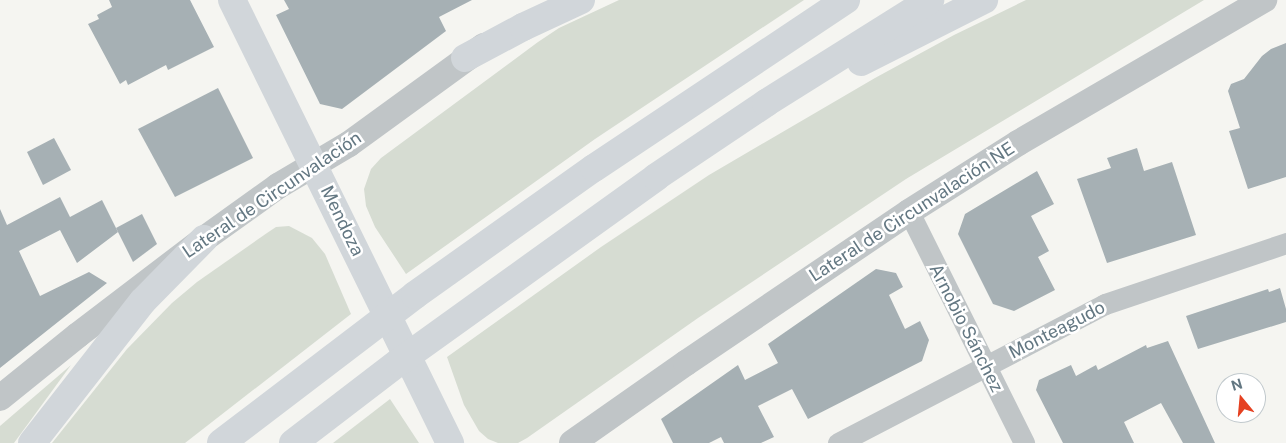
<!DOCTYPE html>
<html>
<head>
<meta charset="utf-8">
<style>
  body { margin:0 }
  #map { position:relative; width:1286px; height:443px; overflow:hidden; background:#f5f5f1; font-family:"Public Sans",sans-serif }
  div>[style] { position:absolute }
  .green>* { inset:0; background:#d6dcd2 }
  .building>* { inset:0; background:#a6b0b4 }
  .minor>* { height:21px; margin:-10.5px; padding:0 10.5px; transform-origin:10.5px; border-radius:10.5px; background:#c0c5c7 }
  .tertiary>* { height:26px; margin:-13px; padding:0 13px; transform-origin:13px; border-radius:13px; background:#c0c5c7 }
  .primary>* { height:28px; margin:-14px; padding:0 14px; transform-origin:14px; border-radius:14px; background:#d1d6da }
  .motorway>* { height:28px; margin:-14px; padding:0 14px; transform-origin:14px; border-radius:14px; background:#d1d6da }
  span { translate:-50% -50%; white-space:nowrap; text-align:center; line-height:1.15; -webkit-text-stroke:5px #fff; paint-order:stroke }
  .street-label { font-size:18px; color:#637782 }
  .north { position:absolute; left:1216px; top:373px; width:50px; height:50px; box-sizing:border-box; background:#fff; border:1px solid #c1c9cd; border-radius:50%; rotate:343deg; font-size:14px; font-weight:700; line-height:20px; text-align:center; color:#637782 }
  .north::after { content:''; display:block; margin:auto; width:18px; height:22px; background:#e54121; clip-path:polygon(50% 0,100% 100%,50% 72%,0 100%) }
</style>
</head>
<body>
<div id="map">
  <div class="green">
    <i style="clip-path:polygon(619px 0,804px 0,595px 139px,406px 274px,375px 227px,366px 206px,364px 189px,371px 169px,381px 158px,538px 42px,559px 28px)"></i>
    <i style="clip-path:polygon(1026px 0,1204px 0,906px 179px,698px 318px,527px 438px,518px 443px,498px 443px,488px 439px,479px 431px,464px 405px,447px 357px,601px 247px,709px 175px,875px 78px,954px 35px)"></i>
    <i style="clip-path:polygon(289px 226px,312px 238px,325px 254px,351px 314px,185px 443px,52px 443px,127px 349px,172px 303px,197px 282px,267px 233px,276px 227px)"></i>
    <i style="clip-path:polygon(71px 365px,14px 443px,0 443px,0 426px)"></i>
    <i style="clip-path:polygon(390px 399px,419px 443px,333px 443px)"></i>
  </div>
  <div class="building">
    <i style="clip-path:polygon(109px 0,190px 0,214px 47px,168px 70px,166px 65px,128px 85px,126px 80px,120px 84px,88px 24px,99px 19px,97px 15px,112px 7px)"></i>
    <i style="clip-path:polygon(284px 0,472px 0,439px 17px,446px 31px,342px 109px,320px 104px,276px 15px,289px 9px)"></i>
    <i style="clip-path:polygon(1286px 43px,1286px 177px,1248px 189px,1229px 131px,1240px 128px,1228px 91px,1231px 84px,1244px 79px,1262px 56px,1271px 49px)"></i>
    <i style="clip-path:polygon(218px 88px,253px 158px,175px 197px,138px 129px)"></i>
    <i style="clip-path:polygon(54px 138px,71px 170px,43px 185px,27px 152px)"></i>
    <i style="clip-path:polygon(1137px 148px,1144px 171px,1172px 162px,1196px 235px,1107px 263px,1077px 179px,1111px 168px,1107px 158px)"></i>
    <i style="clip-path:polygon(1037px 171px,1054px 204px,1031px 216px,1049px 251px,1038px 257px,1055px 290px,1014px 311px,993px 304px,958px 234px,965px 214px)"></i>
    <i style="clip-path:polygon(60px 197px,70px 217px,102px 200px,118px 232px,77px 263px,60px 230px,19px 251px,40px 296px,89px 272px,107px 283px,0 368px,0 209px,7px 225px)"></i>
    <i style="clip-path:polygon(142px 214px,157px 244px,133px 262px,116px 228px)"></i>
    <i style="clip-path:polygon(876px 269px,896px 273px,903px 287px,889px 295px,905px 329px,920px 321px,929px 340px,922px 361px,808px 419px,792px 389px,758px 406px,774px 437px,761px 443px,724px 443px,721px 437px,709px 443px,673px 443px,661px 419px,738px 365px,745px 380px,778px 363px,768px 344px)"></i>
    <i style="clip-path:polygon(1280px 288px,1286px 309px,1286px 322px,1198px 349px,1186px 316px,1268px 289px,1269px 292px)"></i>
    <i style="clip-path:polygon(1168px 341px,1215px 443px,1183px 443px,1161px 403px,1124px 422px,1134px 443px,1063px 443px,1036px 390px,1039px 380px,1071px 365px,1076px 376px,1096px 365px,1098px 370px,1146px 345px,1147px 348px)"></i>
  </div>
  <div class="minor">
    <i style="left:909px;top:212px;width:258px;rotate:63.5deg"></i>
    <i style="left:838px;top:443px;width:301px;rotate:-27.5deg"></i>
    <i style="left:1105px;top:304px;width:191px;rotate:-18.6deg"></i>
  </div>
  <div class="tertiary">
    <i style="left:0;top:398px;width:100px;rotate:-38.9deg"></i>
    <i style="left:78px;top:335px;width:158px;rotate:-37.3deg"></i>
    <i style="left:204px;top:239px;width:91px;rotate:-35.6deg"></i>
    <i style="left:278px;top:186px;width:82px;rotate:-30.6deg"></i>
    <i style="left:349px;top:144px;width:167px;rotate:-36deg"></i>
    <i style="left:572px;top:443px;width:139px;rotate:-35.1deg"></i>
    <i style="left:686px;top:363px;width:269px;rotate:-34.1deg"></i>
    <i style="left:909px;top:212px;width:129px;rotate:-32.3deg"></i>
    <i style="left:1018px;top:143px;width:285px;rotate:-30.2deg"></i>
  </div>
  <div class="primary">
    <i style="left:232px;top:0;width:494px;rotate:63.8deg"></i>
  </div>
  <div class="motorway">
    <i style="left:465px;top:58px;width:66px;rotate:-28.1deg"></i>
    <i style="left:523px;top:27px;width:64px;rotate:-25deg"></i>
    <i style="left:861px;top:62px;width:138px;rotate:-26.8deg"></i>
    <i style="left:32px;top:443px;width:180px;rotate:-52deg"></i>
    <i style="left:143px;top:301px;width:87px;rotate:-45.5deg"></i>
    <i style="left:221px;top:443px;width:244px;rotate:-37.3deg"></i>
    <i style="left:415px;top:295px;width:219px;rotate:-35.4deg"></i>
    <i style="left:594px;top:168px;width:303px;rotate:-33.7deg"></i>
    <i style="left:293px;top:443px;width:133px;rotate:-37.4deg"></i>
    <i style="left:399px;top:362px;width:317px;rotate:-35.7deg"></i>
    <i style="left:656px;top:177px;width:133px;rotate:-33.9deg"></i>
    <i style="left:766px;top:103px;width:194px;rotate:-32.1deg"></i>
  </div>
  <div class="street-label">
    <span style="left:272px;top:195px;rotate:-34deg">Lateral de Circunvalación</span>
    <span style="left:912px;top:212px;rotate:-33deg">Lateral de Circunvalación NE</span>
    <span style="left:342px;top:221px;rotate:64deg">Mendoza</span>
    <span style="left:966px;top:328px;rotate:63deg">Arnobio Sánchez</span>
    <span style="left:1057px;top:330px;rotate:-27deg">Monteagudo</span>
  </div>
  <div class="north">N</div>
</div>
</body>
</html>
